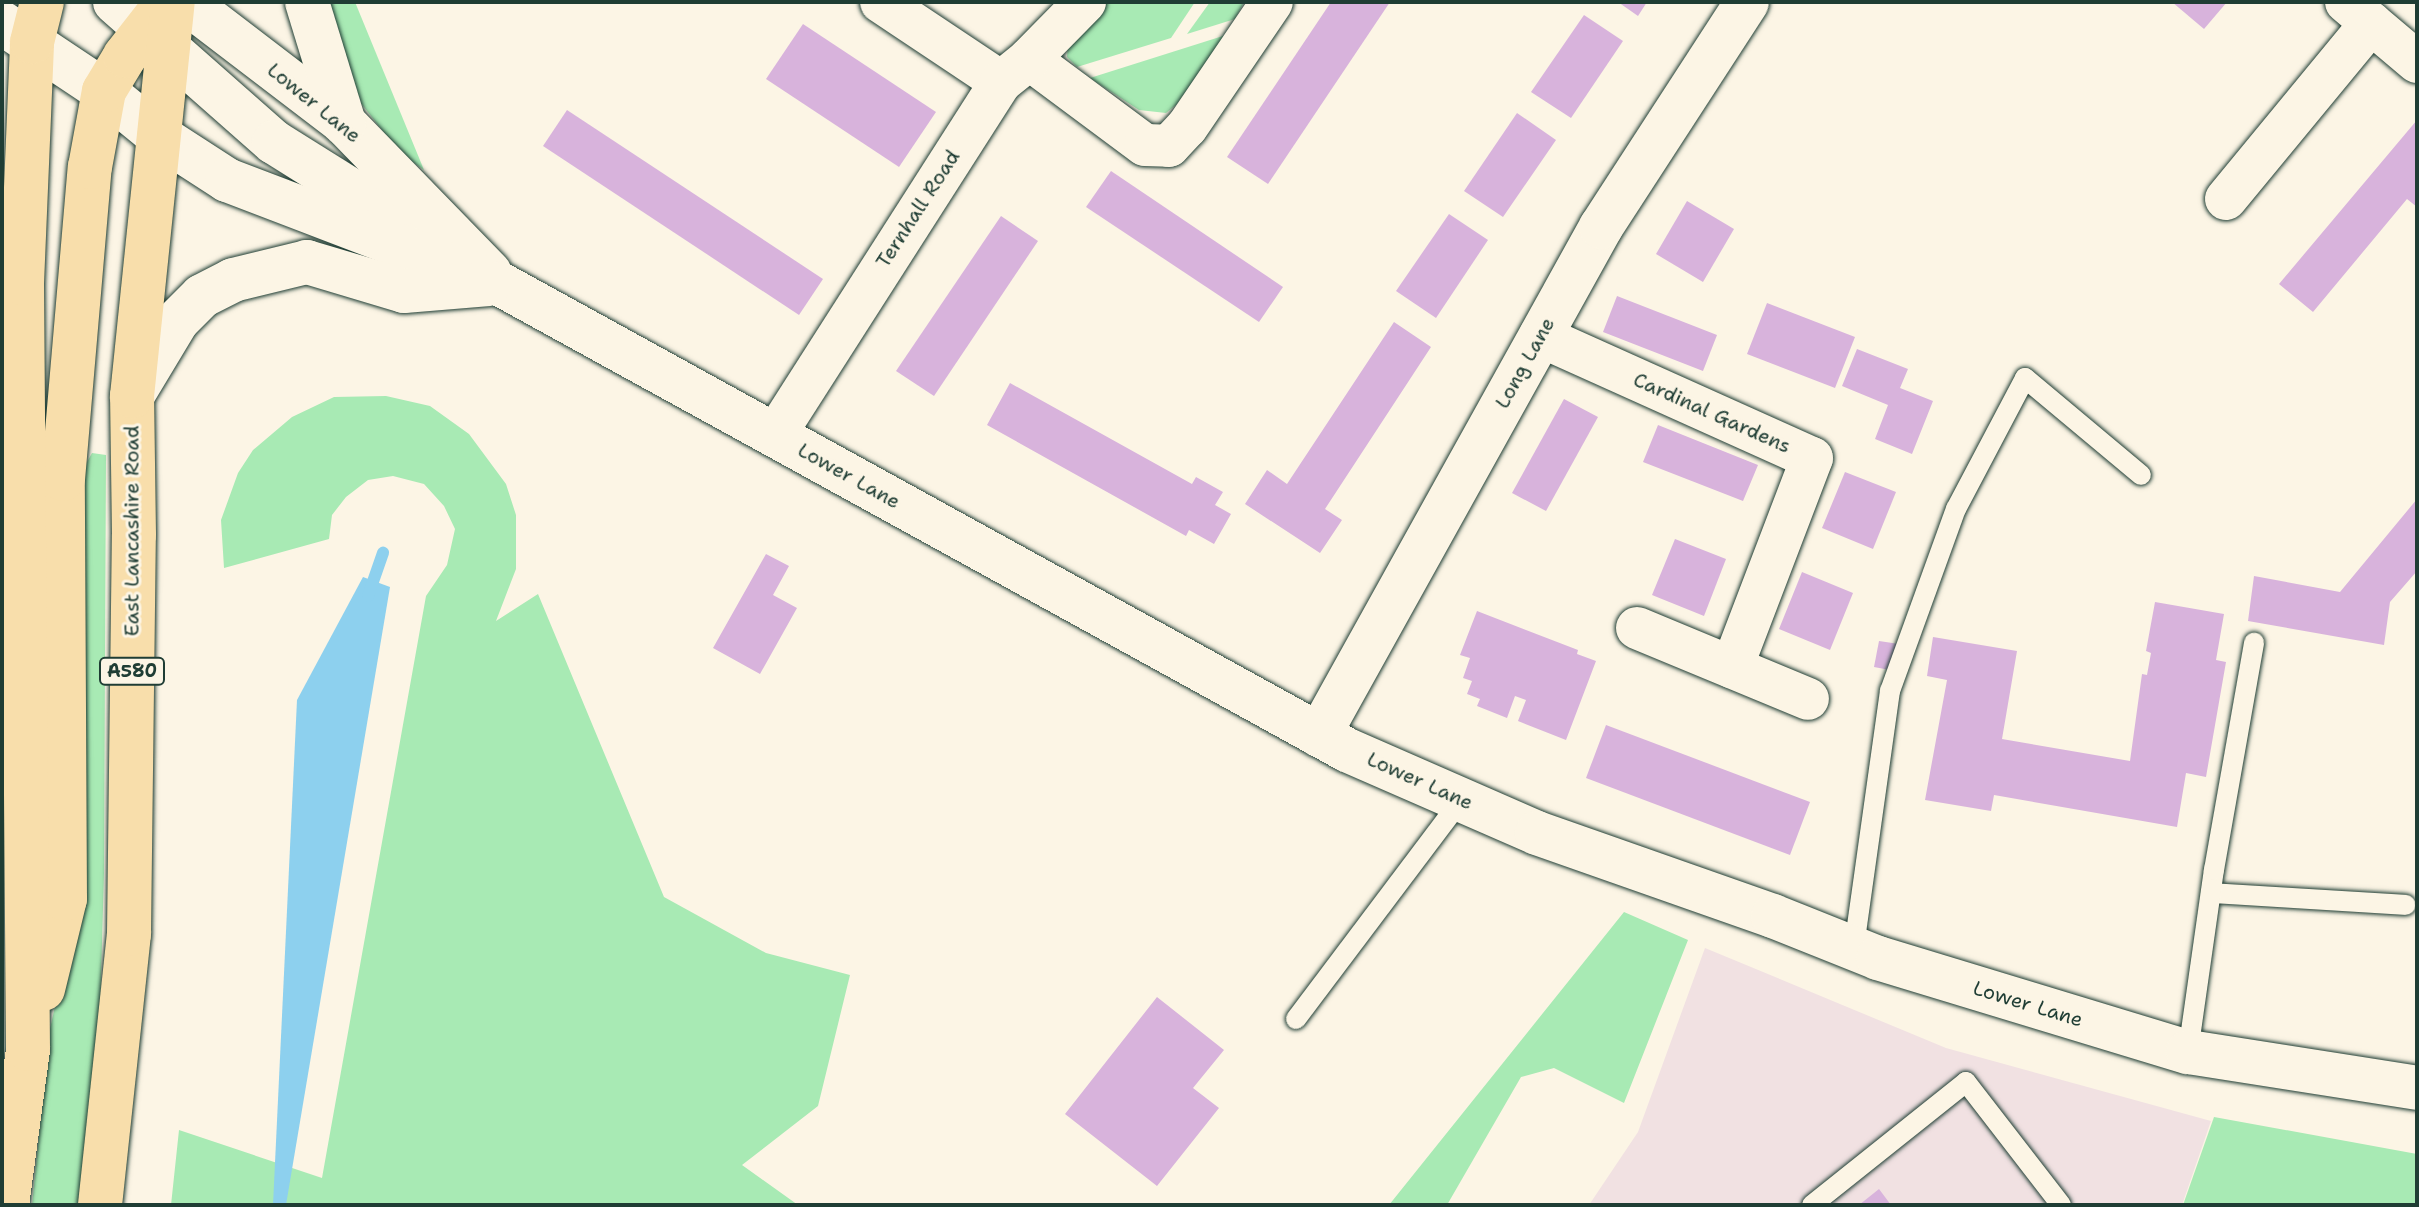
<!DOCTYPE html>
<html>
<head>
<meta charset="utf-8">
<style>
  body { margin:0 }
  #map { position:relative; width:2419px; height:1207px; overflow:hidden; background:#fcf5e5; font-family:"Shantell Sans",sans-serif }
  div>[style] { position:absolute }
  .built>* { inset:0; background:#f1e1e2 }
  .green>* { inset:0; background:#a8eab4 }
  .water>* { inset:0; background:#8dd0ee }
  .stream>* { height:12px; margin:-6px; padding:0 6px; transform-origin:6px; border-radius:6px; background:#8dd0ee }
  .building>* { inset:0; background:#d8b3dc }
  .roads { filter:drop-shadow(0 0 2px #1f3d34) drop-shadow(0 0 2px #1f3d34) }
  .service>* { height:20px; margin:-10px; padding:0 10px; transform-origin:10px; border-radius:10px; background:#fcf5e5 }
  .minor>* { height:42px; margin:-21px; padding:0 21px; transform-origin:21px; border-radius:21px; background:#fcf5e5 }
  .tertiary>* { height:44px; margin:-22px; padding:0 22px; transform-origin:22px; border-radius:22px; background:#fcf5e5 }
  .trunk>* { height:44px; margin:-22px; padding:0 22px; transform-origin:22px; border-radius:22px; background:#f8deab }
  span { translate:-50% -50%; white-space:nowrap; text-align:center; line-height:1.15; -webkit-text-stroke:6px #fcf5e5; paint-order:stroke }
  .shield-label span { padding:2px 6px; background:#fcf5e5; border:2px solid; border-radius:6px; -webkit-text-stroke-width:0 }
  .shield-label { font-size:18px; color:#1f3d34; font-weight:700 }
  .street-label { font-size:20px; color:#1f3d34 }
  .frame { position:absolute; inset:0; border:4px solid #1f3d34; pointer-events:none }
</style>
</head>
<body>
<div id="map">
  <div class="built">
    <i style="clip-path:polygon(1705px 948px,1946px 1048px,2211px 1121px,2182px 1205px,1589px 1205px,1638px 1132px)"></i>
  </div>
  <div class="green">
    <i style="clip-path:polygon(325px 2px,355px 2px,424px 170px,400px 153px,360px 102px)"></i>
    <i style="clip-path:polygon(1106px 2px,1195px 2px,1171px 38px,1077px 67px,1067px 57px,1068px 43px)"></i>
    <i style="clip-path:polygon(1210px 2px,1244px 2px,1235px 19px,1187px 34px)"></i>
    <i style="clip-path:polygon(1226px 35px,1177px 104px,1166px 113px,1139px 110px,1090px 78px)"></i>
    <i style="clip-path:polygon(386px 396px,430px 406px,469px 434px,506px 484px,516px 515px,516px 569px,496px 621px,538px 594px,664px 897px,766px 953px,850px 975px,818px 1106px,742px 1165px,798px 1205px,171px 1205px,179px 1130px,322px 1178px,426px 596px,447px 565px,455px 529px,444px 506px,424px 484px,393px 476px,368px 480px,346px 497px,332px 515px,329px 539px,224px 568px,221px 520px,238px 473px,253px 450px,292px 417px,334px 397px)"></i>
    <i style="clip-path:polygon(92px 453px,106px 455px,104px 873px,98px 1080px,85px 1205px,32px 1205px,50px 1029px,71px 933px,72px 489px)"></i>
    <i style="clip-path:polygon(1624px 912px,1688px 940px,1624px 1103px,1554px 1068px,1521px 1077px,1447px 1205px,1389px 1205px)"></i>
    <i style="clip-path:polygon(2214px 1117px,2417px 1154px,2417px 1205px,2183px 1205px)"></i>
  </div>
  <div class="water">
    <i style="clip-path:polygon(363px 577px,390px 587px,286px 1205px,273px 1205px,297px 700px)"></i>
  </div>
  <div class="stream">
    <i style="left:368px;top:596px;width:46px;rotate:-70.8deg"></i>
  </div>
  <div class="building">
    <i style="clip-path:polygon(1331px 2px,1390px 2px,1268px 184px,1227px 157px)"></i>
    <i style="clip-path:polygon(1618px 2px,1647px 2px,1638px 16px)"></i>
    <i style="clip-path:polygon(2172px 2px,2227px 2px,2204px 29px)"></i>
    <i style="clip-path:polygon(1584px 15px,1623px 41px,1571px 118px,1531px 92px)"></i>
    <i style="clip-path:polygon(803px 24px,936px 112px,899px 167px,766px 79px)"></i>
    <i style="clip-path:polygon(567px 110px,823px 279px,799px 315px,543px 146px)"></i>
    <i style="clip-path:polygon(1517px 113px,1556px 140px,1503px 217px,1464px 191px)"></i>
    <i style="clip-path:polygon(2417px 120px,2417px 207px,2407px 199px,2313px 312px,2279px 284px)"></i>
    <i style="clip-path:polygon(1111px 171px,1283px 287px,1259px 322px,1086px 207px)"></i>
    <i style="clip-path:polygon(1687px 201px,1734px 229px,1703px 282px,1656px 254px)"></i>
    <i style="clip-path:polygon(1449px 214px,1488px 240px,1436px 318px,1396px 291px)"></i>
    <i style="clip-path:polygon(1001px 216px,1038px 241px,934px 396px,896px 371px)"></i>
    <i style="clip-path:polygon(1617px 296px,1717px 335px,1703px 371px,1603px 332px)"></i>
    <i style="clip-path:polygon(1767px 303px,1855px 337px,1835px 388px,1747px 354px)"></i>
    <i style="clip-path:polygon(1394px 322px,1431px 347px,1325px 509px,1342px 520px,1320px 553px,1245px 504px,1267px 470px,1287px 484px)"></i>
    <i style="clip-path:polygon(1857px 349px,1908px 369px,1900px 388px,1933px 401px,1912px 454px,1875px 439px,1888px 405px,1842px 386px)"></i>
    <i style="clip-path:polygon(1010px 383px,1192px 484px,1196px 477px,1223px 492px,1215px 505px,1231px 514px,1214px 544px,1189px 530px,1186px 536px,987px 425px)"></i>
    <i style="clip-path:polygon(1564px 399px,1598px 417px,1546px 511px,1512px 493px)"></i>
    <i style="clip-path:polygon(1658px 425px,1758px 465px,1743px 501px,1643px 462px)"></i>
    <i style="clip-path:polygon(1845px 472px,1896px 492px,1873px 549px,1822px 528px)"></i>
    <i style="clip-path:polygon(2417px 499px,2417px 571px,2390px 602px,2384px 645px,2248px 621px,2254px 576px,2340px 592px)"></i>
    <i style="clip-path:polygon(1675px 539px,1726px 559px,1704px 616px,1652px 595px)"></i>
    <i style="clip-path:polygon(766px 554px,789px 566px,773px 595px,797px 608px,760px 674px,713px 648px)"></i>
    <i style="clip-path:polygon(1802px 572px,1853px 593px,1830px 650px,1779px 629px)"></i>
    <i style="clip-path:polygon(2155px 602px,2224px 614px,2216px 660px,2226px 662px,2206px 777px,2186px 773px,2177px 827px,1994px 795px,1991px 811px,1925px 800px,1947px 680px,1927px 676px,1933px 637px,2017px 651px,2002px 739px,2130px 761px,2142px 674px,2147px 675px,2151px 653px,2146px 651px)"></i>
    <i style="clip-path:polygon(1477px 611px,1578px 650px,1577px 654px,1596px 661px,1566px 740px,1518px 721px,1526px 700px,1515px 696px,1507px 718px,1477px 706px,1480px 699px,1467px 694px,1472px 681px,1463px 678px,1470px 658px,1460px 655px)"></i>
    <i style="clip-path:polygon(1879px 641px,1899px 644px,1895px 671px,1874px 667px)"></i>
    <i style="clip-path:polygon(1606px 725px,1810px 802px,1790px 855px,1586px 778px)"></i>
    <i style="clip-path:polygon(1157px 997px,1224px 1050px,1193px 1088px,1219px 1108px,1157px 1186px,1065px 1114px)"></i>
    <i style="clip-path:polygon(1879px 1189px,1891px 1205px,1859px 1205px)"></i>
  </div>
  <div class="roads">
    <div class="service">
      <i style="left:2211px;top:893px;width:195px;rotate:3.5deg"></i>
      <i style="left:1854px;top:947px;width:259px;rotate:-82deg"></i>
      <i style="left:1890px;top:691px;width:194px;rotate:-70.1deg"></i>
      <i style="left:1956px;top:509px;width:148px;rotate:-62.2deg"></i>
      <i style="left:2025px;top:378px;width:151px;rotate:39.9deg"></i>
      <i style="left:1296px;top:1019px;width:274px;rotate:-53deg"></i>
      <i style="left:2188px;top:1052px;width:184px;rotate:-81.9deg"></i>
      <i style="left:2214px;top:870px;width:231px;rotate:-80deg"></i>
      <i style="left:1812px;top:1205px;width:197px;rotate:-38.6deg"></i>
      <i style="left:1966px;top:1082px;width:155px;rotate:52.3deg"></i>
    </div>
    <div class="minor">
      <i style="left:881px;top:2px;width:144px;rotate:33.7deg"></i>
      <i style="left:2346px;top:2px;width:93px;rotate:40.2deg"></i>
      <i style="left:1029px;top:59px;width:144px;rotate:36.6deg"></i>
      <i style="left:1145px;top:145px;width:24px;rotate:2deg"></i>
      <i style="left:1169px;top:146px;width:26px;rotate:-47deg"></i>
      <i style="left:1187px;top:127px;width:151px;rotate:-55.8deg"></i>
      <i style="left:2226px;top:199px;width:228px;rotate:-50.5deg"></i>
      <i style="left:1540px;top:336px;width:298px;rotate:24.2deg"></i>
      <i style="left:1812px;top:458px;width:224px;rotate:110.9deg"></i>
      <i style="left:775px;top:435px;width:419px;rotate:-57.4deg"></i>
      <i style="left:1001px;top:82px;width:36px;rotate:-39deg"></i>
      <i style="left:1029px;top:59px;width:80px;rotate:-45.5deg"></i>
      <i style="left:1637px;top:628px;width:185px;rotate:22.5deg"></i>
    </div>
    <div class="tertiary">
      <i style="left:115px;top:2px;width:212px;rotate:41.4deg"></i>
      <i style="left:274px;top:142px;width:168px;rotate:32.1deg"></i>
      <i style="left:186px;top:2px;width:199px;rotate:37.4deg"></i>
      <i style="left:344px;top:123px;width:209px;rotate:45.8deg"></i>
      <i style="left:307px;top:2px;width:127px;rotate:73deg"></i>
      <i style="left:2px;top:23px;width:123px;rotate:33.7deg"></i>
      <i style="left:104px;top:91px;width:71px;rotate:39.3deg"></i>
      <i style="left:159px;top:136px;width:81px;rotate:32.9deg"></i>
      <i style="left:227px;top:180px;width:292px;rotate:20.9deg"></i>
      <i style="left:500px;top:284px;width:967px;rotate:28.82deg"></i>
      <i style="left:1347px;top:750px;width:207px;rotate:23.6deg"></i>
      <i style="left:1537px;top:833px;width:250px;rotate:19.4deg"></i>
      <i style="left:1773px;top:916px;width:113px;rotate:21.8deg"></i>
      <i style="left:1878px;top:958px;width:324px;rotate:16.9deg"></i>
      <i style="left:2188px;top:1052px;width:232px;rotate:8.9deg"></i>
      <i style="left:132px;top:396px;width:87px;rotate:-59deg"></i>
      <i style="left:177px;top:321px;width:35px;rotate:-45deg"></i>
      <i style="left:202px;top:296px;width:35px;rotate:-27deg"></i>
      <i style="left:233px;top:280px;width:76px;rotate:-13.7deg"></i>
      <i style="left:307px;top:262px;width:101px;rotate:16.6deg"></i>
      <i style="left:404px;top:291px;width:85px;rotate:-4.7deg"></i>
      <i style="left:1319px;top:735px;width:581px;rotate:-60.96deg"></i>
      <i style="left:1601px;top:227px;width:268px;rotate:-57deg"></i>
    </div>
    <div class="trunk">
      <i style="left:43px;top:989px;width:93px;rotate:-76.3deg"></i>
      <i style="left:65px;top:899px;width:420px;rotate:-90.3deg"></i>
      <i style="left:63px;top:479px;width:313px;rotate:-85.1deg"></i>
      <i style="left:90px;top:167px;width:77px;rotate:-79.6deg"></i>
      <i style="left:104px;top:91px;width:41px;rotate:-59deg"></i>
      <i style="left:125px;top:56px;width:68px;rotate:-52.1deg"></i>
      <i style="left:7px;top:1205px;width:157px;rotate:-82.3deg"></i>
      <i style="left:28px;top:1049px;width:766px;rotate:-90.45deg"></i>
      <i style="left:22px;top:283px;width:241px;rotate:-87.6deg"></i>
      <i style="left:32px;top:42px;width:41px;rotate:-76deg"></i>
      <i style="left:100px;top:1205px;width:273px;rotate:-83.9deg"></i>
      <i style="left:129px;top:934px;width:399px;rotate:-89.3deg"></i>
      <i style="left:134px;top:535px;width:139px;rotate:-90.8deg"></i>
      <i style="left:132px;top:396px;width:396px;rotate:-84.1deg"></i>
    </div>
  </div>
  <div class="shield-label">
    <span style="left:132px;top:671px">A580</span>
  </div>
  <div class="street-label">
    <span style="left:314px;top:103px;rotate:39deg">Lower Lane</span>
    <span style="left:918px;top:209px;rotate:-57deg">Ternhall Road</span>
    <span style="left:1525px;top:363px;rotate:-61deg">Long Lane</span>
    <span style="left:1712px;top:413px;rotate:24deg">Cardinal Gardens</span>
    <span style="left:849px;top:476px;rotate:29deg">Lower Lane</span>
    <span style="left:132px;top:531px;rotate:-90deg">East Lancashire Road</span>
    <span style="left:1420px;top:781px;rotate:24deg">Lower Lane</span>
    <span style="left:2028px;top:1004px;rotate:17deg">Lower Lane</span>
  </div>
  <div class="frame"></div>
</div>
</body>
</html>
